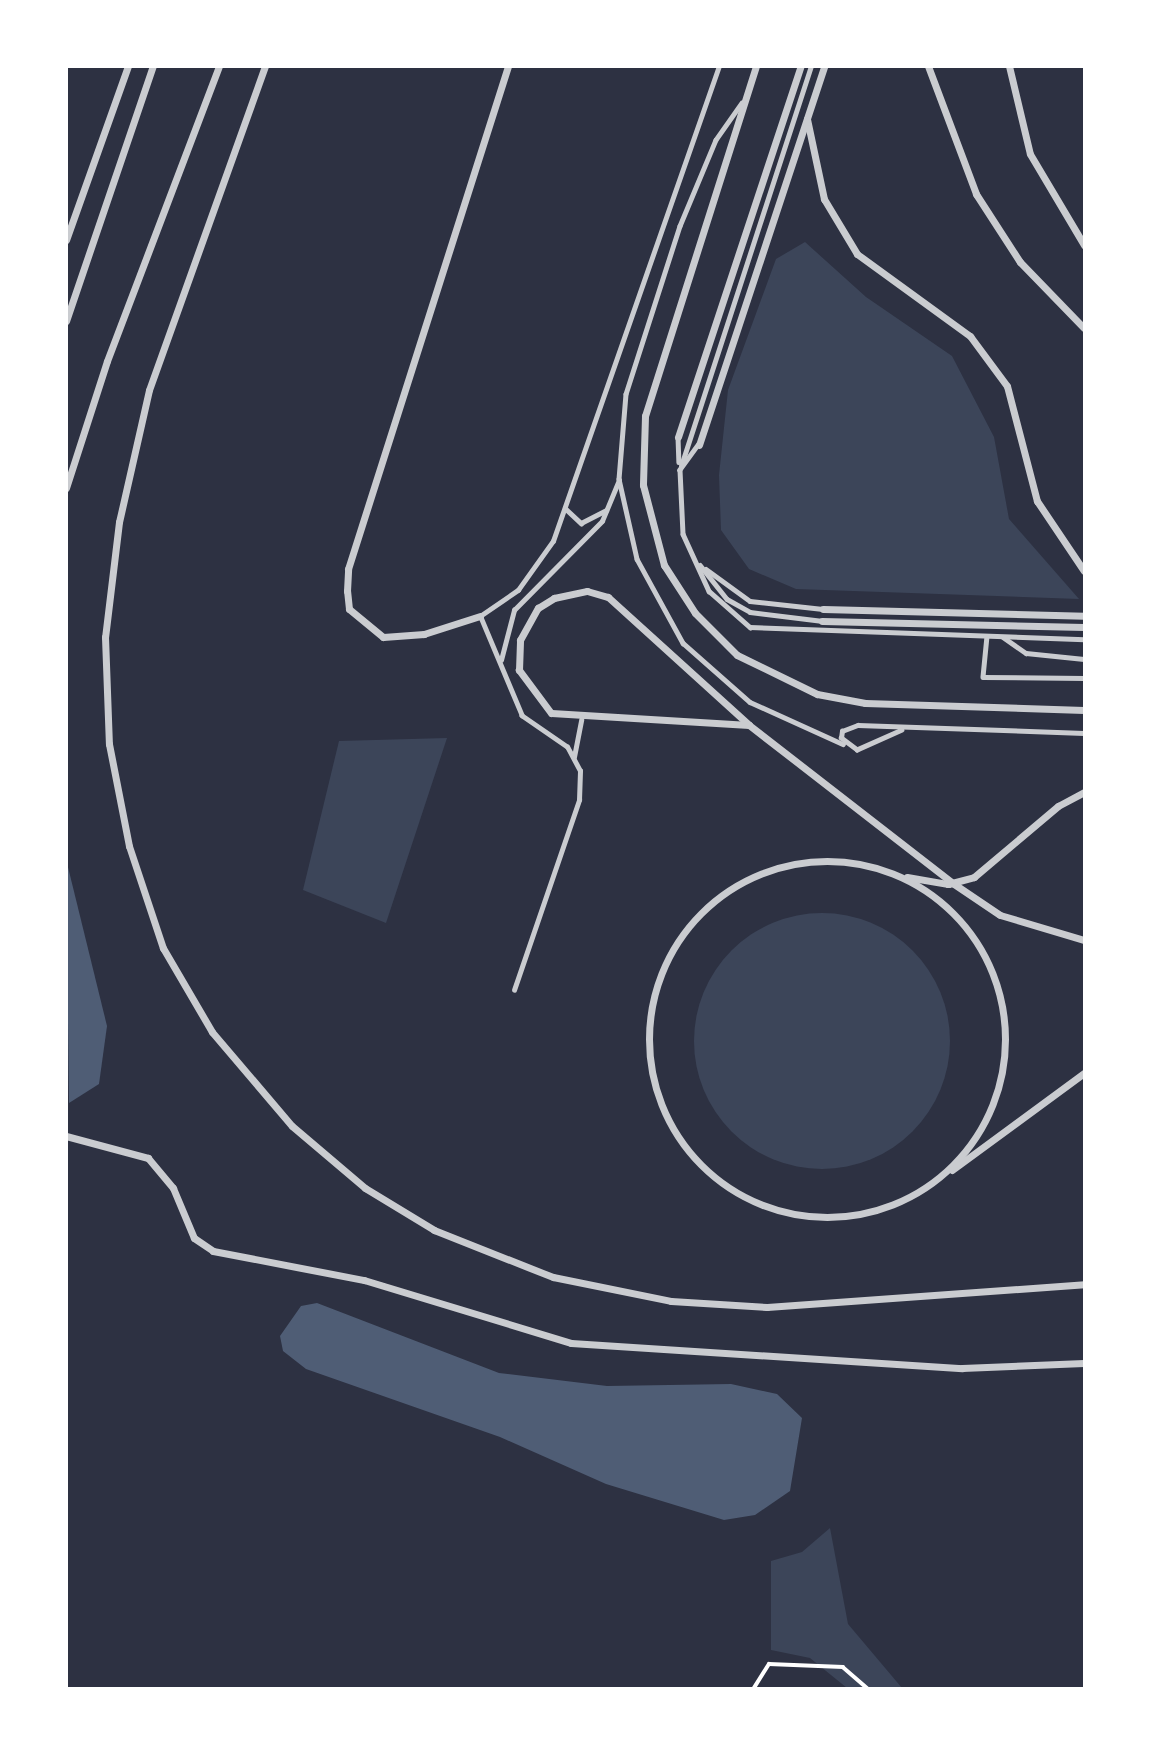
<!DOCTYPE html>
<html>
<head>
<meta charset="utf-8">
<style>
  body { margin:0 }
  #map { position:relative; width:1151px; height:1755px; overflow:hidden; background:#2d3142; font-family:"DejaVu Sans",sans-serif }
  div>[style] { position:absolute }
  .green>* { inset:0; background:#3c4559 }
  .round { border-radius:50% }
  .water>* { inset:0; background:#4f5d75 }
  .path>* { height:3.5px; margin:-1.75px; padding:0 1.75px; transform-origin:1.75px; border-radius:1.75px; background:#fff }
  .service>* { height:4.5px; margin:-2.25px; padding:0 2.25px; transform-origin:2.25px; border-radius:2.25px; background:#caccd0 }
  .minor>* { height:7px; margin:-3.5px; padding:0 3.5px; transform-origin:3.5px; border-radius:3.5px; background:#caccd0 }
  .minor>.ring { margin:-3.5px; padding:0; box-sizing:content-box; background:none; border:7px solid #caccd0; border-radius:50% }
  span { translate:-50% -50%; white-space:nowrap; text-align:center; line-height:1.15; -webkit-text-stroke:5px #fff; paint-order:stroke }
  .frame { position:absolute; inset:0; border:68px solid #fff; pointer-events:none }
</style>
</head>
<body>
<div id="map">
  <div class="green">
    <i style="clip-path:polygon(805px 242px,866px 297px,952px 356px,994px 437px,1009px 519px,1079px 599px,796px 589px,749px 569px,721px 530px,719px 475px,728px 390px,776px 259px)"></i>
    <i style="clip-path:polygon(447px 738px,386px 923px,303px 890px,339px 741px)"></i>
    <i class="round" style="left:694px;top:913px;width:256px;height:256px"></i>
    <i style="clip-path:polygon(830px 1528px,848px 1624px,902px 1688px,847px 1688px,810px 1658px,771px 1650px,771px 1561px,802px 1552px)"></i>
  </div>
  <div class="water">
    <i style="clip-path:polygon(66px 859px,107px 1026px,99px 1084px,69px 1103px)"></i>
    <i style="clip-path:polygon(317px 1303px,499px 1373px,607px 1386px,731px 1384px,777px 1394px,802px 1418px,790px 1491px,755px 1515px,724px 1520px,606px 1484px,500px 1437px,306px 1369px,283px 1351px,280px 1336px,301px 1306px)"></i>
  </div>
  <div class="path">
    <i style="left:754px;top:1688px;width:28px;rotate:-58deg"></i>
    <i style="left:769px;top:1664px;width:74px;rotate:2.3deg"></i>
    <i style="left:843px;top:1667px;width:32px;rotate:41deg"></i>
  </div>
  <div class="service">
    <i style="left:742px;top:103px;width:45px;rotate:125.1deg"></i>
    <i style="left:716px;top:140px;width:93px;rotate:112.7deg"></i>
    <i style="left:680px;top:226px;width:176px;rotate:107.8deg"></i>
    <i style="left:626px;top:394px;width:85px;rotate:94.7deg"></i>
    <i style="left:619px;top:479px;width:82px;rotate:77.3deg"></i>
    <i style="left:637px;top:559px;width:96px;rotate:61.3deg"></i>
    <i style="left:683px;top:643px;width:89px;rotate:41.4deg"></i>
    <i style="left:750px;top:702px;width:102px;rotate:24.3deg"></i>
    <i style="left:678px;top:437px;width:25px;rotate:88deg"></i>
    <i style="left:698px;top:445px;width:31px;rotate:126deg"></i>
    <i style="left:680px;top:470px;width:64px;rotate:87.3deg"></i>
    <i style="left:683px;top:534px;width:63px;rotate:65.5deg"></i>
    <i style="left:709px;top:591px;width:55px;rotate:41.3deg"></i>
    <i style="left:750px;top:627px;width:334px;rotate:2.1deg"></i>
    <i style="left:681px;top:466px;width:421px;rotate:-72deg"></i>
    <i style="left:566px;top:509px;width:21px;rotate:43deg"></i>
    <i style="left:581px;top:523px;width:28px;rotate:-27deg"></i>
    <i style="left:700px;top:565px;width:43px;rotate:51.5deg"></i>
    <i style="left:727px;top:599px;width:26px;rotate:29deg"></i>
    <i style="left:750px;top:612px;width:73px;rotate:7.1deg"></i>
    <i style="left:706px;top:569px;width:54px;rotate:36deg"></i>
    <i style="left:750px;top:601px;width:73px;rotate:6.3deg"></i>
    <i style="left:987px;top:636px;width:41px;rotate:95.6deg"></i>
    <i style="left:983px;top:677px;width:101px;rotate:0.6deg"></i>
    <i style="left:1003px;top:637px;width:28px;rotate:35deg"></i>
    <i style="left:1026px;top:653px;width:58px;rotate:5.9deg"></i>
    <i style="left:501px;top:660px;width:52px;rotate:-75.4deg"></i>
    <i style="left:514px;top:610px;width:125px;rotate:-45.3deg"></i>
    <i style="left:602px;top:521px;width:44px;rotate:-67.5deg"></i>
    <i style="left:902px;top:730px;width:49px;rotate:156deg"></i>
    <i style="left:857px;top:750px;width:20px;rotate:-143deg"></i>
    <i style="left:841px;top:738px;width:7px;rotate:-82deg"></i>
    <i style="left:842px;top:731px;width:17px;rotate:-21deg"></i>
    <i style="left:858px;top:725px;width:226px;rotate:2deg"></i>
    <i style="left:574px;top:757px;width:38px;rotate:-79deg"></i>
    <i style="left:514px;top:990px;width:201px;rotate:-71.1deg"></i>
    <i style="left:579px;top:800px;width:29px;rotate:-88deg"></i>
    <i style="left:580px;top:771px;width:27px;rotate:-118deg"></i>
    <i style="left:567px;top:747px;width:55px;rotate:-145.4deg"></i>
    <i style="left:522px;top:716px;width:108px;rotate:-112.8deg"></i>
    <i style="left:480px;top:616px;width:46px;rotate:-34.4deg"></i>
    <i style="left:518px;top:590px;width:60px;rotate:-54.5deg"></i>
    <i style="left:553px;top:541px;width:503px;rotate:-70.74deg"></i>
  </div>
  <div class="minor">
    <i style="left:265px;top:66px;width:344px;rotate:109.7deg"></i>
    <i style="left:149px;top:390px;width:135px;rotate:102.8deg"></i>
    <i style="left:119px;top:522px;width:116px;rotate:96.9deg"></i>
    <i style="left:105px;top:637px;width:107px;rotate:87.9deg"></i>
    <i style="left:109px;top:744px;width:104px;rotate:78.9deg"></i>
    <i style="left:129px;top:846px;width:108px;rotate:71.6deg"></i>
    <i style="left:163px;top:948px;width:97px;rotate:59.7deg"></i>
    <i style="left:212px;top:1032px;width:123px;rotate:49.6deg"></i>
    <i style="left:292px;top:1126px;width:96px;rotate:40.3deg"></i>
    <i style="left:365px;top:1188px;width:81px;rotate:31.3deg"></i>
    <i style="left:434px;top:1230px;width:128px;rotate:21.6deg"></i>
    <i style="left:553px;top:1277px;width:120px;rotate:11.5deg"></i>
    <i style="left:671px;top:1301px;width:96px;rotate:3.6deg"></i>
    <i style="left:767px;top:1307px;width:318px;rotate:-4.1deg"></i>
    <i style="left:756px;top:66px;width:367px;rotate:107.6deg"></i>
    <i style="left:645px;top:416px;width:69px;rotate:91.7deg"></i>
    <i style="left:643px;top:485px;width:83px;rotate:75.3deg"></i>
    <i style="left:664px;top:565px;width:57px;rotate:57.1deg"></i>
    <i style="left:695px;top:613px;width:59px;rotate:45deg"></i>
    <i style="left:737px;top:655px;width:89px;rotate:26deg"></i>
    <i style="left:817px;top:694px;width:49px;rotate:10.6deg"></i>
    <i style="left:865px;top:703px;width:219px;rotate:1.8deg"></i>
    <i style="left:928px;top:66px;width:137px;rotate:69.4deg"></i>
    <i style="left:976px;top:194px;width:81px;rotate:57.1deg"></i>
    <i style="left:1020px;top:262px;width:92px;rotate:45.9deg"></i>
    <i style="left:1009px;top:66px;width:90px;rotate:76.6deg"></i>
    <i style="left:1030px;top:154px;width:106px;rotate:59.3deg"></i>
    <i style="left:807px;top:119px;width:82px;rotate:78deg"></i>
    <i style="left:824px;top:199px;width:64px;rotate:59deg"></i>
    <i style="left:857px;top:254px;width:140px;rotate:36deg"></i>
    <i style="left:970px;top:336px;width:62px;rotate:53.5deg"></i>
    <i style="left:1007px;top:386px;width:119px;rotate:75.4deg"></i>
    <i style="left:1037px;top:501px;width:84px;rotate:56.1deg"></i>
    <i style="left:66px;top:240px;width:185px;rotate:-70.4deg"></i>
    <i style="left:66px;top:321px;width:269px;rotate:-71.2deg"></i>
    <i style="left:678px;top:437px;width:391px;rotate:-71.7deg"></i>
    <i style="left:699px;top:445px;width:399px;rotate:-71.7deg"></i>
    <i style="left:66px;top:488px;width:133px;rotate:-72.1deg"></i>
    <i style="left:107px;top:361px;width:316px;rotate:-69.2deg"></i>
    <i style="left:823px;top:609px;width:261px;rotate:1.5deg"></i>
    <i style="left:480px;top:616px;width:59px;rotate:162.2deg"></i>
    <i style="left:424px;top:634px;width:41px;rotate:175.8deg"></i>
    <i style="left:383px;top:637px;width:44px;rotate:-140.5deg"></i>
    <i style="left:349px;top:609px;width:18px;rotate:-96deg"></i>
    <i style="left:347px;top:591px;width:22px;rotate:-87deg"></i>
    <i style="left:348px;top:569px;width:528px;rotate:-72.35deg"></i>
    <i style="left:822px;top:621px;width:262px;rotate:1.3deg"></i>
    <i style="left:749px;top:725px;width:198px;rotate:-176.5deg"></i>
    <i style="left:551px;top:713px;width:54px;rotate:-126.7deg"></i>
    <i style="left:519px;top:670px;width:30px;rotate:-88deg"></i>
    <i style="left:520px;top:640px;width:37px;rotate:-61deg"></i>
    <i style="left:538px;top:608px;width:19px;rotate:-32deg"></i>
    <i style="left:554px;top:598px;width:34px;rotate:-12deg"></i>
    <i style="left:587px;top:591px;width:22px;rotate:16deg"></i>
    <i style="left:608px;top:597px;width:190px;rotate:42.2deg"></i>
    <i style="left:749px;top:725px;width:259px;rotate:37.8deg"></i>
    <i style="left:954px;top:884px;width:55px;rotate:34deg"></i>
    <i style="left:1000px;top:915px;width:88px;rotate:16.6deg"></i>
    <i class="ring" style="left:649px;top:861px;width:349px;height:349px"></i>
    <i style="left:907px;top:877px;width:42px;rotate:9.7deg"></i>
    <i style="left:948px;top:884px;width:27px;rotate:-15deg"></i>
    <i style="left:974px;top:877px;width:110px;rotate:-40.2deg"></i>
    <i style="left:1058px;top:806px;width:30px;rotate:-28deg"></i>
    <i style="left:66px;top:1136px;width:85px;rotate:15deg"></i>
    <i style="left:148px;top:1158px;width:39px;rotate:50deg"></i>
    <i style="left:173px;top:1188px;width:54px;rotate:67.2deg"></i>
    <i style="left:194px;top:1238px;width:23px;rotate:34deg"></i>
    <i style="left:213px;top:1251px;width:154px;rotate:10.9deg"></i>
    <i style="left:364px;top:1280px;width:216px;rotate:16.9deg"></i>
    <i style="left:571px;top:1343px;width:392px;rotate:3.7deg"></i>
    <i style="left:962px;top:1368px;width:122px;rotate:-2.3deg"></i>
    <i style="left:952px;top:1170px;width:164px;rotate:-36.3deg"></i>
  </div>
  <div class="frame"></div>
</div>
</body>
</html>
